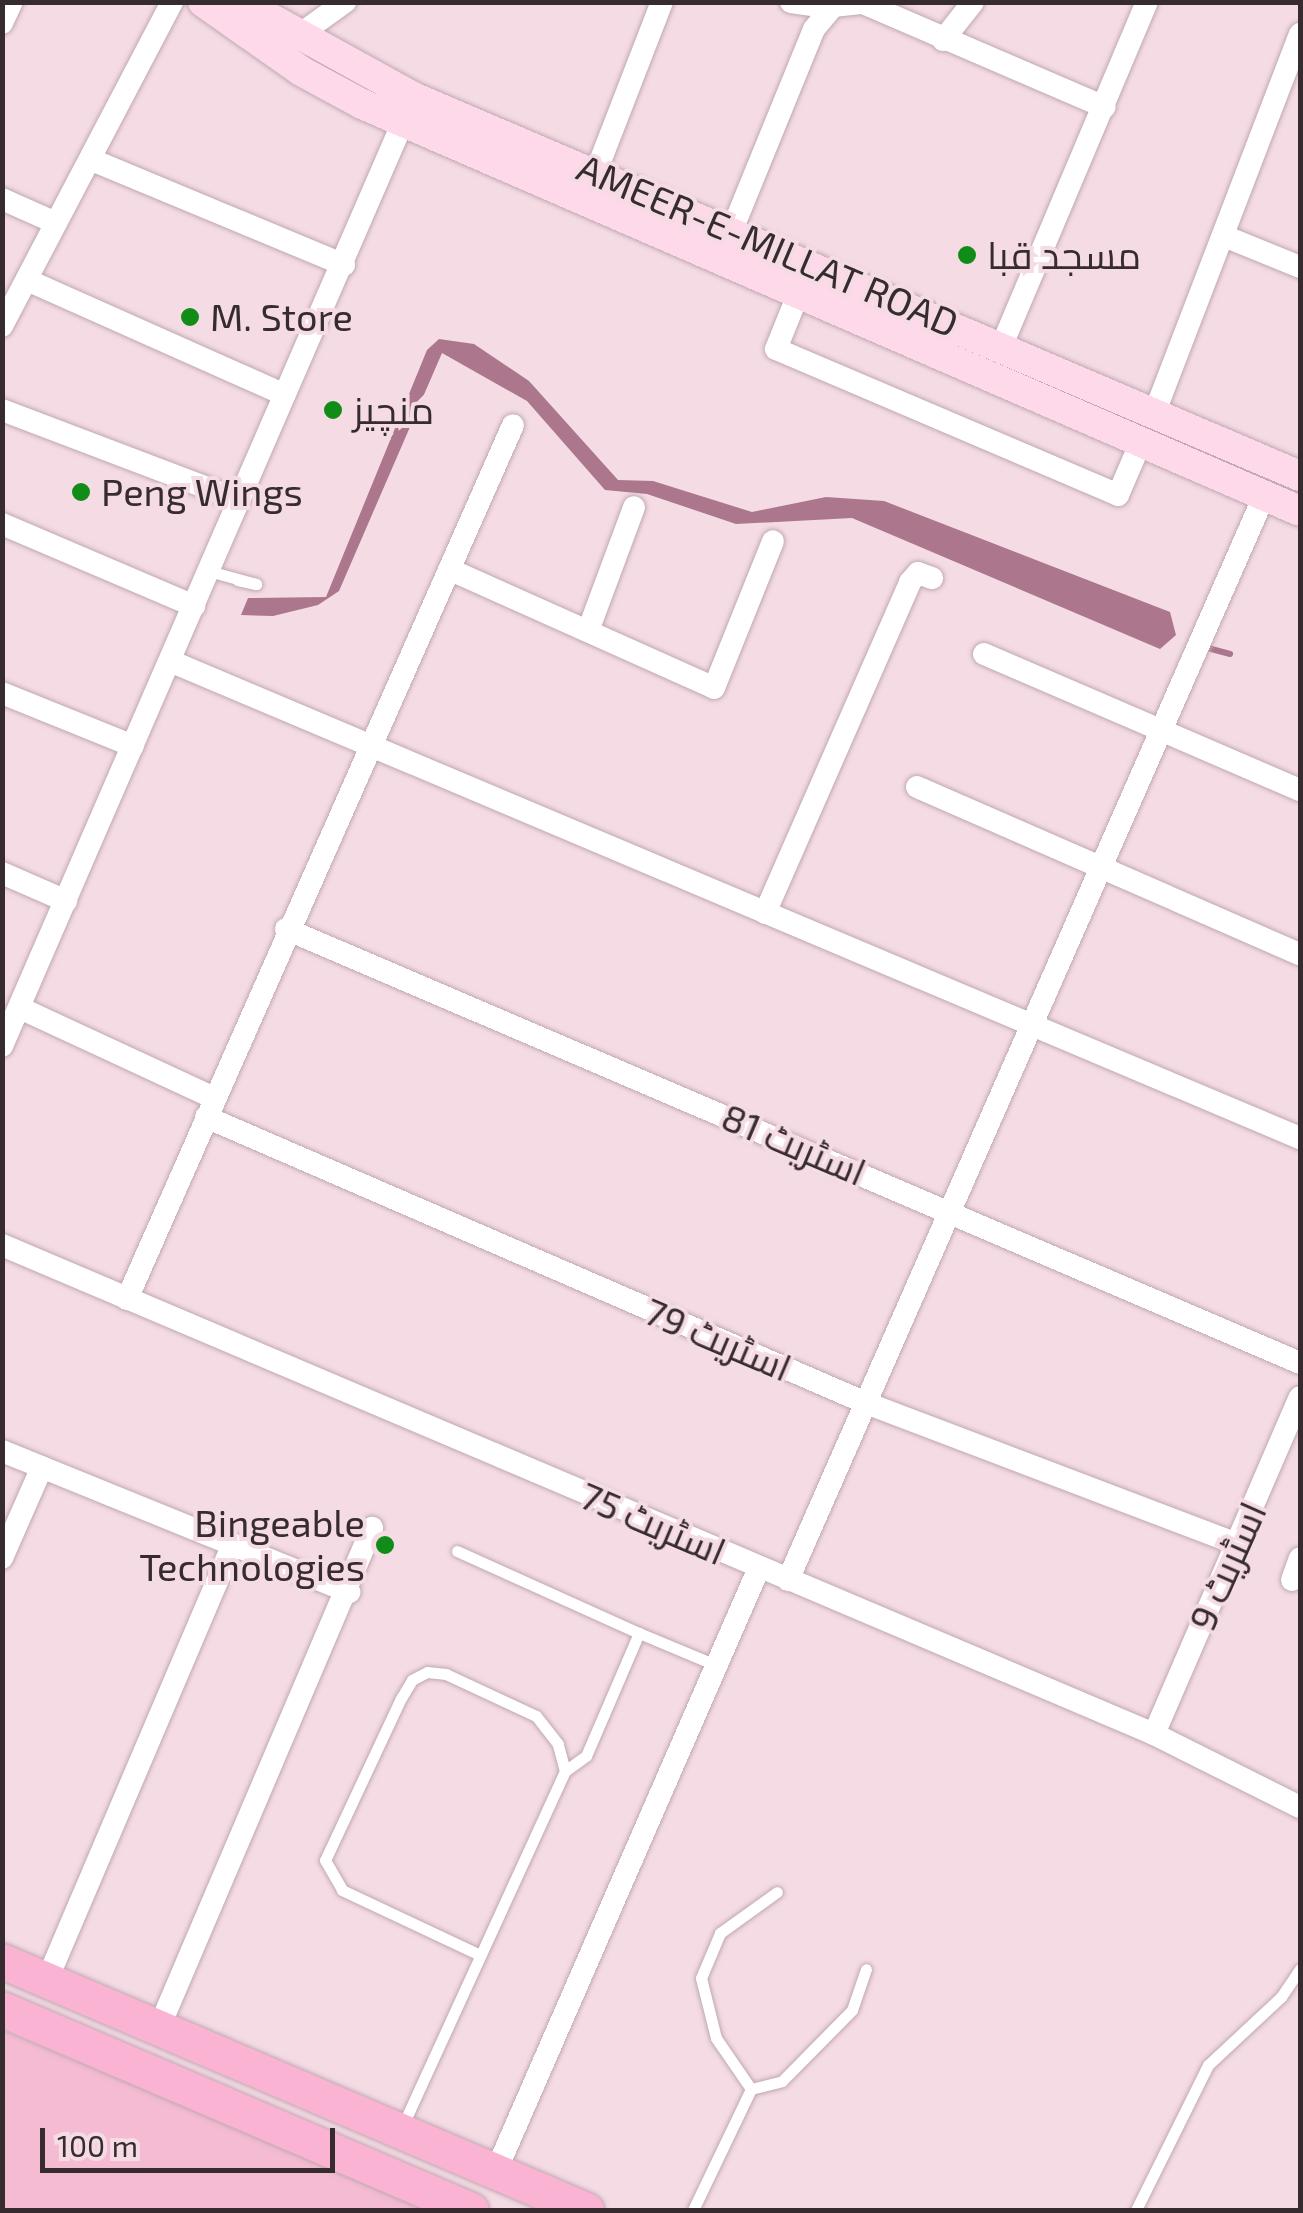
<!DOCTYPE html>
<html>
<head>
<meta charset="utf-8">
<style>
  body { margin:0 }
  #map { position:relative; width:1303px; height:2213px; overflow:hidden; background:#f4dbe4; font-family:"Exo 2",Cairo,sans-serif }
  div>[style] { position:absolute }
  .green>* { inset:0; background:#f4bbd2 }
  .water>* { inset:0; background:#ac768c }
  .stream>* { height:6px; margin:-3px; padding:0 3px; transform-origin:3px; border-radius:3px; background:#ac768c }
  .roads { filter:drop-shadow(0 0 2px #c0a8b1) drop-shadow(0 0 2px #c0a8b1) }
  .lane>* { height:11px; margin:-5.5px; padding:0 5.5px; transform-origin:5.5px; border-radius:5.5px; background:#fff }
  .street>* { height:22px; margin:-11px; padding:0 11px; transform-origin:11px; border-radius:11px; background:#fff }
  .secondary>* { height:30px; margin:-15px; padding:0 15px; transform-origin:15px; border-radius:15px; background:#fdd9e9 }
  .primary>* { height:35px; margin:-17.5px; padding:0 17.5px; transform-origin:17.5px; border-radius:17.5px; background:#fbb3d4 }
  .dots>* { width:28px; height:28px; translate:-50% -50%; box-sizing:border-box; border:5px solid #f4dbe4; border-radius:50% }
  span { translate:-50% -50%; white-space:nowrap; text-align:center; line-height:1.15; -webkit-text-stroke:8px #f4dbe4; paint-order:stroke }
  .street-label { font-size:38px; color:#362c30 }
  .poi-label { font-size:38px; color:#362c30 }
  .left { translate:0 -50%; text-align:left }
  .right { translate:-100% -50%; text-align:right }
  .frame { position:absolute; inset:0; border:5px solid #362c30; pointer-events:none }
  .scale { position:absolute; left:40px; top:2128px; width:295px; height:45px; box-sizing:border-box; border:5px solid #362c30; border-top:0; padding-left:12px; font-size:30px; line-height:35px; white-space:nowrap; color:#362c30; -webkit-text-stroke:8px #f4dbe4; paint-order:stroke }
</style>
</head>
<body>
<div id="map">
  <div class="green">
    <i style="clip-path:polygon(3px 2030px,433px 2210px,3px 2210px)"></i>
  </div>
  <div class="water">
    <i style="clip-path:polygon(439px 339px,474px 344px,529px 381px,618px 480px,653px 481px,752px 512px,826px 497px,884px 501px,1170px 612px,1176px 635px,1160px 649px,852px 518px,736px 524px,647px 494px,605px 490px,527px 401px,442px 353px,339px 591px,318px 605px,273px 616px,241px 615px,248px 598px,326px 597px,427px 350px)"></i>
  </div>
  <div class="stream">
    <i style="left:1204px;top:647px;width:27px;rotate:15deg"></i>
  </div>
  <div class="roads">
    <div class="lane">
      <i style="left:209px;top:571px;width:49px;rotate:15.5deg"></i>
      <i style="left:256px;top:584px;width:19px;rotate:-168deg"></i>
      <i style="left:457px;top:1551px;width:200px;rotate:24.3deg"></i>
      <i style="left:565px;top:1771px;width:26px;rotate:-36deg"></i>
      <i style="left:586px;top:1756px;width:134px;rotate:-66.7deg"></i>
      <i style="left:639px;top:1633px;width:86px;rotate:22.7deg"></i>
      <i style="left:751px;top:2089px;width:62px;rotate:-124.5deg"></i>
      <i style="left:716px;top:2038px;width:62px;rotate:-104deg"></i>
      <i style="left:701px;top:1978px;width:49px;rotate:-67.1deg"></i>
      <i style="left:720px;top:1933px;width:70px;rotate:-35.7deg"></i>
      <i style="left:402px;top:2127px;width:392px;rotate:-65.4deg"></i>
      <i style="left:565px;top:1771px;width:28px;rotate:-105deg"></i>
      <i style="left:558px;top:1744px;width:36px;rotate:-128deg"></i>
      <i style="left:536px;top:1716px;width:99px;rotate:-155deg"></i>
      <i style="left:446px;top:1674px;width:19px;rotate:-174deg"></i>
      <i style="left:427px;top:1672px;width:17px;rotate:152deg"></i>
      <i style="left:412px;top:1680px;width:21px;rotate:121deg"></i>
      <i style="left:401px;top:1698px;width:179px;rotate:115.1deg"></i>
      <i style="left:325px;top:1860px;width:34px;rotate:60deg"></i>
      <i style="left:342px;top:1890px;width:153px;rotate:25.2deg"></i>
      <i style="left:693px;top:2210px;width:134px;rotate:-64.4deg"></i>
      <i style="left:751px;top:2089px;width:32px;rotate:-14deg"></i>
      <i style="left:782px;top:2081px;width:100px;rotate:-45.4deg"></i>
      <i style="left:852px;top:2010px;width:43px;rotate:-71.1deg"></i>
      <i style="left:1136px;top:2210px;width:162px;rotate:-63.6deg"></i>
      <i style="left:1208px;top:2065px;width:100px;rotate:-43deg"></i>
      <i style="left:1281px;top:1997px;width:34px;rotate:-56deg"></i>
    </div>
    <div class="street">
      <i style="left:791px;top:2px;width:41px;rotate:8.3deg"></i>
      <i style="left:2px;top:23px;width:23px;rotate:-65deg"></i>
      <i style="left:299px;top:35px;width:57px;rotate:-35.7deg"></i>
      <i style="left:943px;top:40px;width:48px;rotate:-51.7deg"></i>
      <i style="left:92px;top:160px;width:273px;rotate:22.6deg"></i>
      <i style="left:596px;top:172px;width:182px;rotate:-68.8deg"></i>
      <i style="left:2px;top:199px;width:59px;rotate:24deg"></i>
      <i style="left:732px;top:230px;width:217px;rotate:-67.8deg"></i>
      <i style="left:814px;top:29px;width:30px;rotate:-50deg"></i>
      <i style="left:833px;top:6px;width:30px;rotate:-6deg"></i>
      <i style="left:863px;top:3px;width:263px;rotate:23.3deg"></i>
      <i style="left:1224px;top:236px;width:82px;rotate:22.2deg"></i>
      <i style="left:27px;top:280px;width:282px;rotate:24deg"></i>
      <i style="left:797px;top:297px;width:56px;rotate:112deg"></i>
      <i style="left:776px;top:349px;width:372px;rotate:23.1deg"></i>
      <i style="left:1118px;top:495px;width:56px;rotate:-66.7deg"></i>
      <i style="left:2px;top:326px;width:366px;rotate:-62.3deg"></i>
      <i style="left:1002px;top:345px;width:372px;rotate:-67.1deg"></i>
      <i style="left:1156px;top:409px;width:402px;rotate:-69deg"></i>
      <i style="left:2px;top:410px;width:254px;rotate:20.8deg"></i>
      <i style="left:2px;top:524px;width:209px;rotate:23.1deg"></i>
      <i style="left:453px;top:571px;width:286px;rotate:24.1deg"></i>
      <i style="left:714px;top:688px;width:158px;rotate:-68.1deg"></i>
      <i style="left:588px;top:631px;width:132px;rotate:-69.6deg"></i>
      <i style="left:984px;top:654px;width:344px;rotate:23.3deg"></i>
      <i style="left:170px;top:661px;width:1227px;rotate:22.89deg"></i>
      <i style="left:2px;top:693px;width:141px;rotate:22deg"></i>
      <i style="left:917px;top:787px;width:418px;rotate:23.6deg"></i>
      <i style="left:2px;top:873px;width:70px;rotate:23.6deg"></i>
      <i style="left:765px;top:913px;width:361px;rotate:-66.3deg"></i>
      <i style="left:910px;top:582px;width:12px;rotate:-48deg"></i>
      <i style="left:918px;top:573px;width:15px;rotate:20deg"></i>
      <i style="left:286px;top:929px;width:1103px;rotate:23.17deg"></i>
      <i style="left:20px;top:1008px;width:214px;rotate:24.9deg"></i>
      <i style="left:2px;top:1046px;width:1007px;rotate:-66.54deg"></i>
      <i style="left:206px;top:1117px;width:719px;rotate:23.43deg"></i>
      <i style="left:866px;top:1403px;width:397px;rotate:20.8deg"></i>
      <i style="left:2px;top:1245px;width:1251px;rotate:23deg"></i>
      <i style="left:1154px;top:1734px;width:163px;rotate:26.6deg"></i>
      <i style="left:127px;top:1299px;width:955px;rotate:-66.17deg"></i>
      <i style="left:2px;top:1451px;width:375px;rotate:22.1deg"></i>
      <i style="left:2px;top:1558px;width:99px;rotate:-66.3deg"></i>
      <i style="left:788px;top:1580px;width:1184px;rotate:-66.29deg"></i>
      <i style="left:1292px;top:1580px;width:23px;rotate:-70deg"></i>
      <i style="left:1154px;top:1734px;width:367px;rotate:-66.6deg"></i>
      <i style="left:47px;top:1980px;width:474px;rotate:-66.9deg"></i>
      <i style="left:158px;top:2030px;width:546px;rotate:-66.91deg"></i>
      <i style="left:496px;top:2171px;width:658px;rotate:-66.44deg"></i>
    </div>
    <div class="secondary">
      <i style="left:203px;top:2px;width:120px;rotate:35.1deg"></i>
      <i style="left:301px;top:71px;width:69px;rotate:28.4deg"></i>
      <i style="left:362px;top:104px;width:1022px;rotate:23.46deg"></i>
      <i style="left:241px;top:2px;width:196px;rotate:28.9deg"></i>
      <i style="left:413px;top:97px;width:965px;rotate:23.14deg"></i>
    </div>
    <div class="primary">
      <i style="left:2px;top:1961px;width:635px;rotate:23.09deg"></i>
      <i style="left:2px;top:2009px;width:510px;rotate:23.2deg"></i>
    </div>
  </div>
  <div class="dots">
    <i style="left:967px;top:255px;background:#118c17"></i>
    <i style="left:190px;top:317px;background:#118c17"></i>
    <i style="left:333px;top:410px;background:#118c17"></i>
    <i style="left:81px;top:492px;background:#118c17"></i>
    <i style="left:385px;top:1545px;background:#118c17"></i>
  </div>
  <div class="street-label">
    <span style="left:768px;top:245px;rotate:23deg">AMEER-E-MILLAT ROAD</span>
    <span style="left:794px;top:1144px;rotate:23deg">اسٹریٹ 81</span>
    <span style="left:718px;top:1339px;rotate:23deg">اسٹریٹ 79</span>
    <span style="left:653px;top:1523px;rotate:23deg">اسٹریٹ 75</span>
    <span style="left:1227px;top:1566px;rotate:-66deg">اسٹریٹ 9</span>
  </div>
  <div class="poi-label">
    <span class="left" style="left:987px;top:255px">مسجد قبا</span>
    <span class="left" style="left:210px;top:317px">M. Store</span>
    <span class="left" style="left:353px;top:410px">منچیز</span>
    <span class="left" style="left:101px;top:492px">Peng Wings</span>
    <span class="right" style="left:365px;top:1545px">Bingeable<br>Technologies</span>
  </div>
  <div class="frame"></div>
  <div class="scale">100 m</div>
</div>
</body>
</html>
